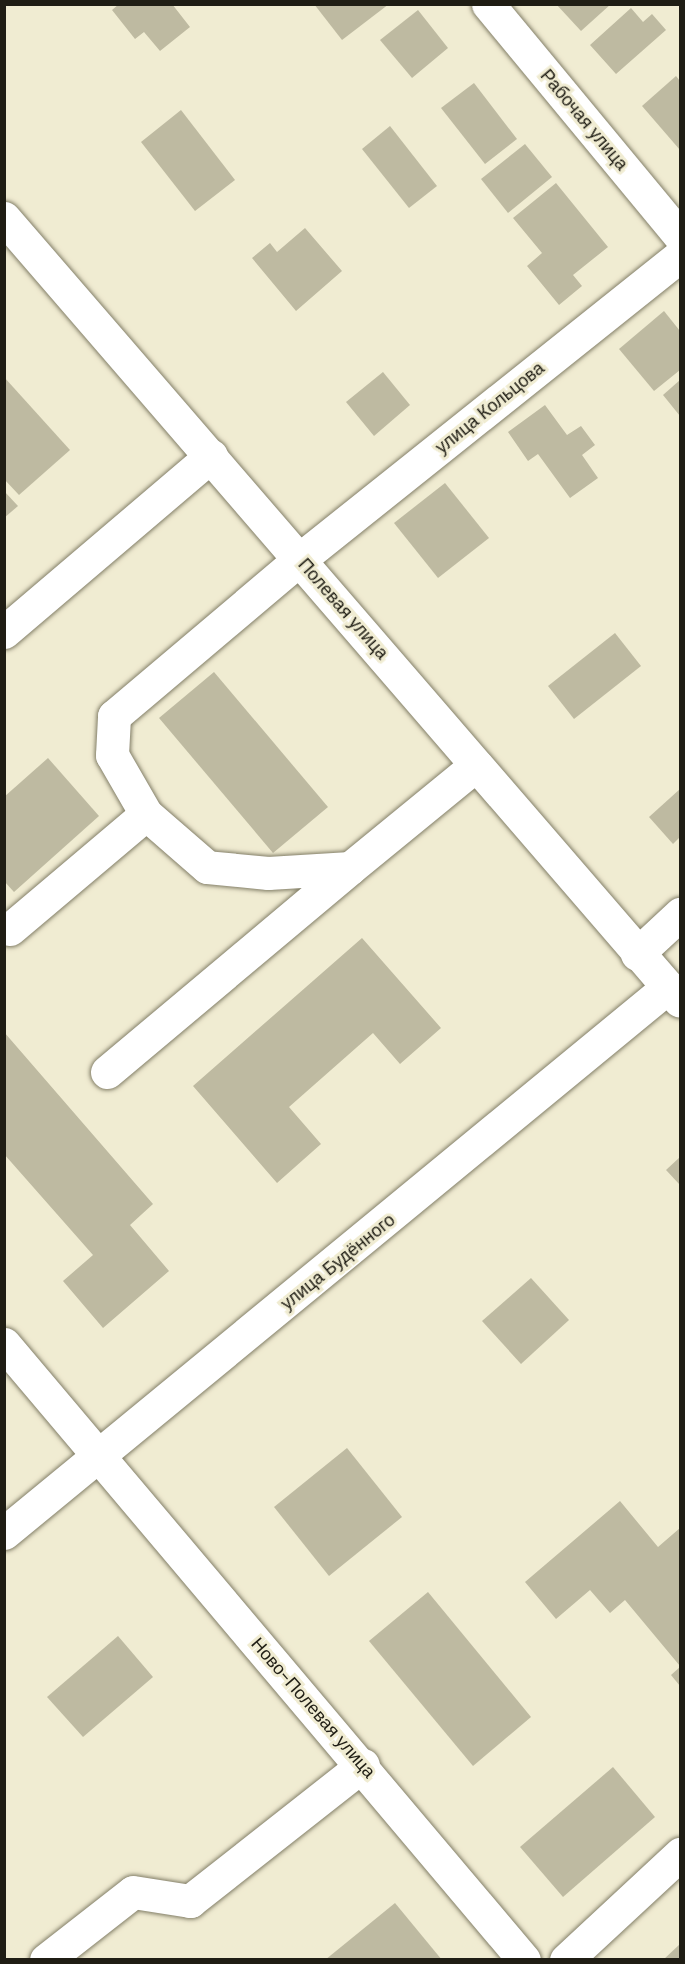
<!DOCTYPE html>
<html>
<head>
<meta charset="utf-8">
<style>
  body { margin:0 }
  #map { position:relative; width:685px; height:1964px; overflow:hidden; background:#f0ecd2; font-family:"DM Sans",sans-serif }
  div>[style] { position:absolute }
  .building>* { inset:0; background:#bebaa1 }
  .roads { filter:drop-shadow(0 0 2px #837f68) drop-shadow(0 0 2px #837f68) }
  .minor>* { height:33px; margin:-16.5px; padding:0 16.5px; transform-origin:16.5px; border-radius:16.5px; background:#fff }
  span { translate:-50% -50%; white-space:nowrap; text-align:center; line-height:1.15; -webkit-text-stroke:6px #f0ecd2; paint-order:stroke }
  .street-label { font-size:18px; color:#1f1d14 }
  .frame { position:absolute; inset:0; border:6px solid #1f1d14; pointer-events:none }
</style>
</head>
<body>
<div id="map">
  <div class="building">
    <i style="clip-path:polygon(119px 4px,172px 4px,190px 27px,160px 51px,144px 32px,135px 39px,112px 10px)"></i>
    <i style="clip-path:polygon(314px 4px,389px 4px,342px 40px)"></i>
    <i style="clip-path:polygon(556px 4px,611px 4px,581px 31px)"></i>
    <i style="clip-path:polygon(631px 8px,643px 22px,652px 14px,666px 30px,616px 74px,590px 45px)"></i>
    <i style="clip-path:polygon(418px 10px,448px 48px,412px 78px,380px 40px)"></i>
    <i style="clip-path:polygon(676px 76px,680px 81px,680px 150px,642px 106px)"></i>
    <i style="clip-path:polygon(474px 83px,517px 139px,485px 164px,441px 108px)"></i>
    <i style="clip-path:polygon(181px 110px,235px 180px,195px 211px,141px 142px)"></i>
    <i style="clip-path:polygon(390px 126px,437px 186px,409px 208px,362px 149px)"></i>
    <i style="clip-path:polygon(525px 144px,552px 177px,508px 213px,481px 179px)"></i>
    <i style="clip-path:polygon(556px 183px,608px 247px,573px 275px,582px 286px,559px 305px,527px 266px,542px 253px,513px 218px)"></i>
    <i style="clip-path:polygon(305px 228px,342px 271px,296px 311px,252px 258px,270px 243px,277px 252px)"></i>
    <i style="clip-path:polygon(664px 311px,680px 331px,680px 370px,654px 391px,619px 349px)"></i>
    <i style="clip-path:polygon(383px 372px,410px 405px,374px 436px,346px 402px)"></i>
    <i style="clip-path:polygon(4px 377px,70px 450px,19px 495px,4px 479px)"></i>
    <i style="clip-path:polygon(680px 380px,680px 416px,663px 395px)"></i>
    <i style="clip-path:polygon(545px 405px,567px 435px,581px 426px,595px 445px,582px 455px,598px 478px,570px 498px,538px 454px,528px 461px,508px 432px)"></i>
    <i style="clip-path:polygon(445px 483px,489px 538px,438px 578px,394px 523px)"></i>
    <i style="clip-path:polygon(4px 491px,18px 506px,4px 518px)"></i>
    <i style="clip-path:polygon(615px 633px,641px 666px,574px 719px,548px 686px)"></i>
    <i style="clip-path:polygon(214px 672px,328px 807px,273px 853px,159px 718px)"></i>
    <i style="clip-path:polygon(48px 758px,99px 816px,14px 892px,4px 881px,4px 797px)"></i>
    <i style="clip-path:polygon(680px 789px,680px 837px,673px 844px,649px 817px)"></i>
    <i style="clip-path:polygon(362px 938px,441px 1028px,400px 1064px,373px 1033px,289px 1107px,321px 1144px,277px 1183px,193px 1086px)"></i>
    <i style="clip-path:polygon(4px 1032px,153px 1204px,130px 1225px,169px 1271px,103px 1328px,63px 1281px,93px 1255px,4px 1154px)"></i>
    <i style="clip-path:polygon(680px 1157px,680px 1185px,666px 1170px)"></i>
    <i style="clip-path:polygon(531px 1278px,569px 1320px,521px 1364px,482px 1321px)"></i>
    <i style="clip-path:polygon(347px 1448px,402px 1517px,329px 1576px,274px 1507px)"></i>
    <i style="clip-path:polygon(620px 1501px,658px 1547px,680px 1528px,680px 1666px,625px 1600px,610px 1613px,590px 1590px,556px 1619px,525px 1582px)"></i>
    <i style="clip-path:polygon(428px 1592px,531px 1717px,473px 1766px,369px 1641px)"></i>
    <i style="clip-path:polygon(118px 1636px,153px 1677px,83px 1737px,47px 1697px)"></i>
    <i style="clip-path:polygon(680px 1667px,680px 1686px,671px 1675px)"></i>
    <i style="clip-path:polygon(613px 1767px,655px 1817px,563px 1897px,520px 1847px)"></i>
    <i style="clip-path:polygon(395px 1903px,442px 1960px,325px 1960px)"></i>
    <i style="clip-path:polygon(680px 1944px,680px 1960px,663px 1960px)"></i>
  </div>
  <div class="roads">
    <div class="minor">
      <i style="left:488px;top:4px;width:301px;rotate:50.4deg"></i>
      <i style="left:4px;top:218px;width:1034px;rotate:49.19deg"></i>
      <i style="left:4px;top:632px;width:272px;rotate:-40.4deg"></i>
      <i style="left:476px;top:765px;width:163px;rotate:140.7deg"></i>
      <i style="left:350px;top:868px;width:82px;rotate:176.5deg"></i>
      <i style="left:268px;top:873px;width:61px;rotate:-174.4deg"></i>
      <i style="left:207px;top:867px;width:81px;rotate:-139deg"></i>
      <i style="left:146px;top:814px;width:68px;rotate:-120deg"></i>
      <i style="left:112px;top:755px;width:39px;rotate:-87deg"></i>
      <i style="left:114px;top:716px;width:243px;rotate:-40.2deg"></i>
      <i style="left:300px;top:559px;width:486px;rotate:-38.6deg"></i>
      <i style="left:10px;top:929px;width:178px;rotate:-40.2deg"></i>
      <i style="left:637px;top:954px;width:59px;rotate:-42.9deg"></i>
      <i style="left:107px;top:1072px;width:317px;rotate:-40deg"></i>
      <i style="left:4px;top:1344px;width:806px;rotate:49.83deg"></i>
      <i style="left:4px;top:1533px;width:860px;rotate:-39.43deg"></i>
      <i style="left:46px;top:1960px;width:110px;rotate:-38deg"></i>
      <i style="left:133px;top:1892px;width:58px;rotate:9deg"></i>
      <i style="left:190px;top:1901px;width:220px;rotate:-38.2deg"></i>
      <i style="left:566px;top:1960px;width:156px;rotate:-42.9deg"></i>
    </div>
  </div>
  <div class="street-label">
    <span style="left:584px;top:120px;rotate:50deg">Рабочая улица</span>
    <span style="left:490px;top:408px;rotate:-39deg">улица Кольцова</span>
    <span style="left:343px;top:609px;rotate:49deg">Полевая улица</span>
    <span style="left:338px;top:1262px;rotate:-39deg">улица Будённого</span>
    <span style="left:313px;top:1708px;rotate:49deg">Ново-Полевая улица</span>
  </div>
  <div class="frame"></div>
</div>
</body>
</html>
